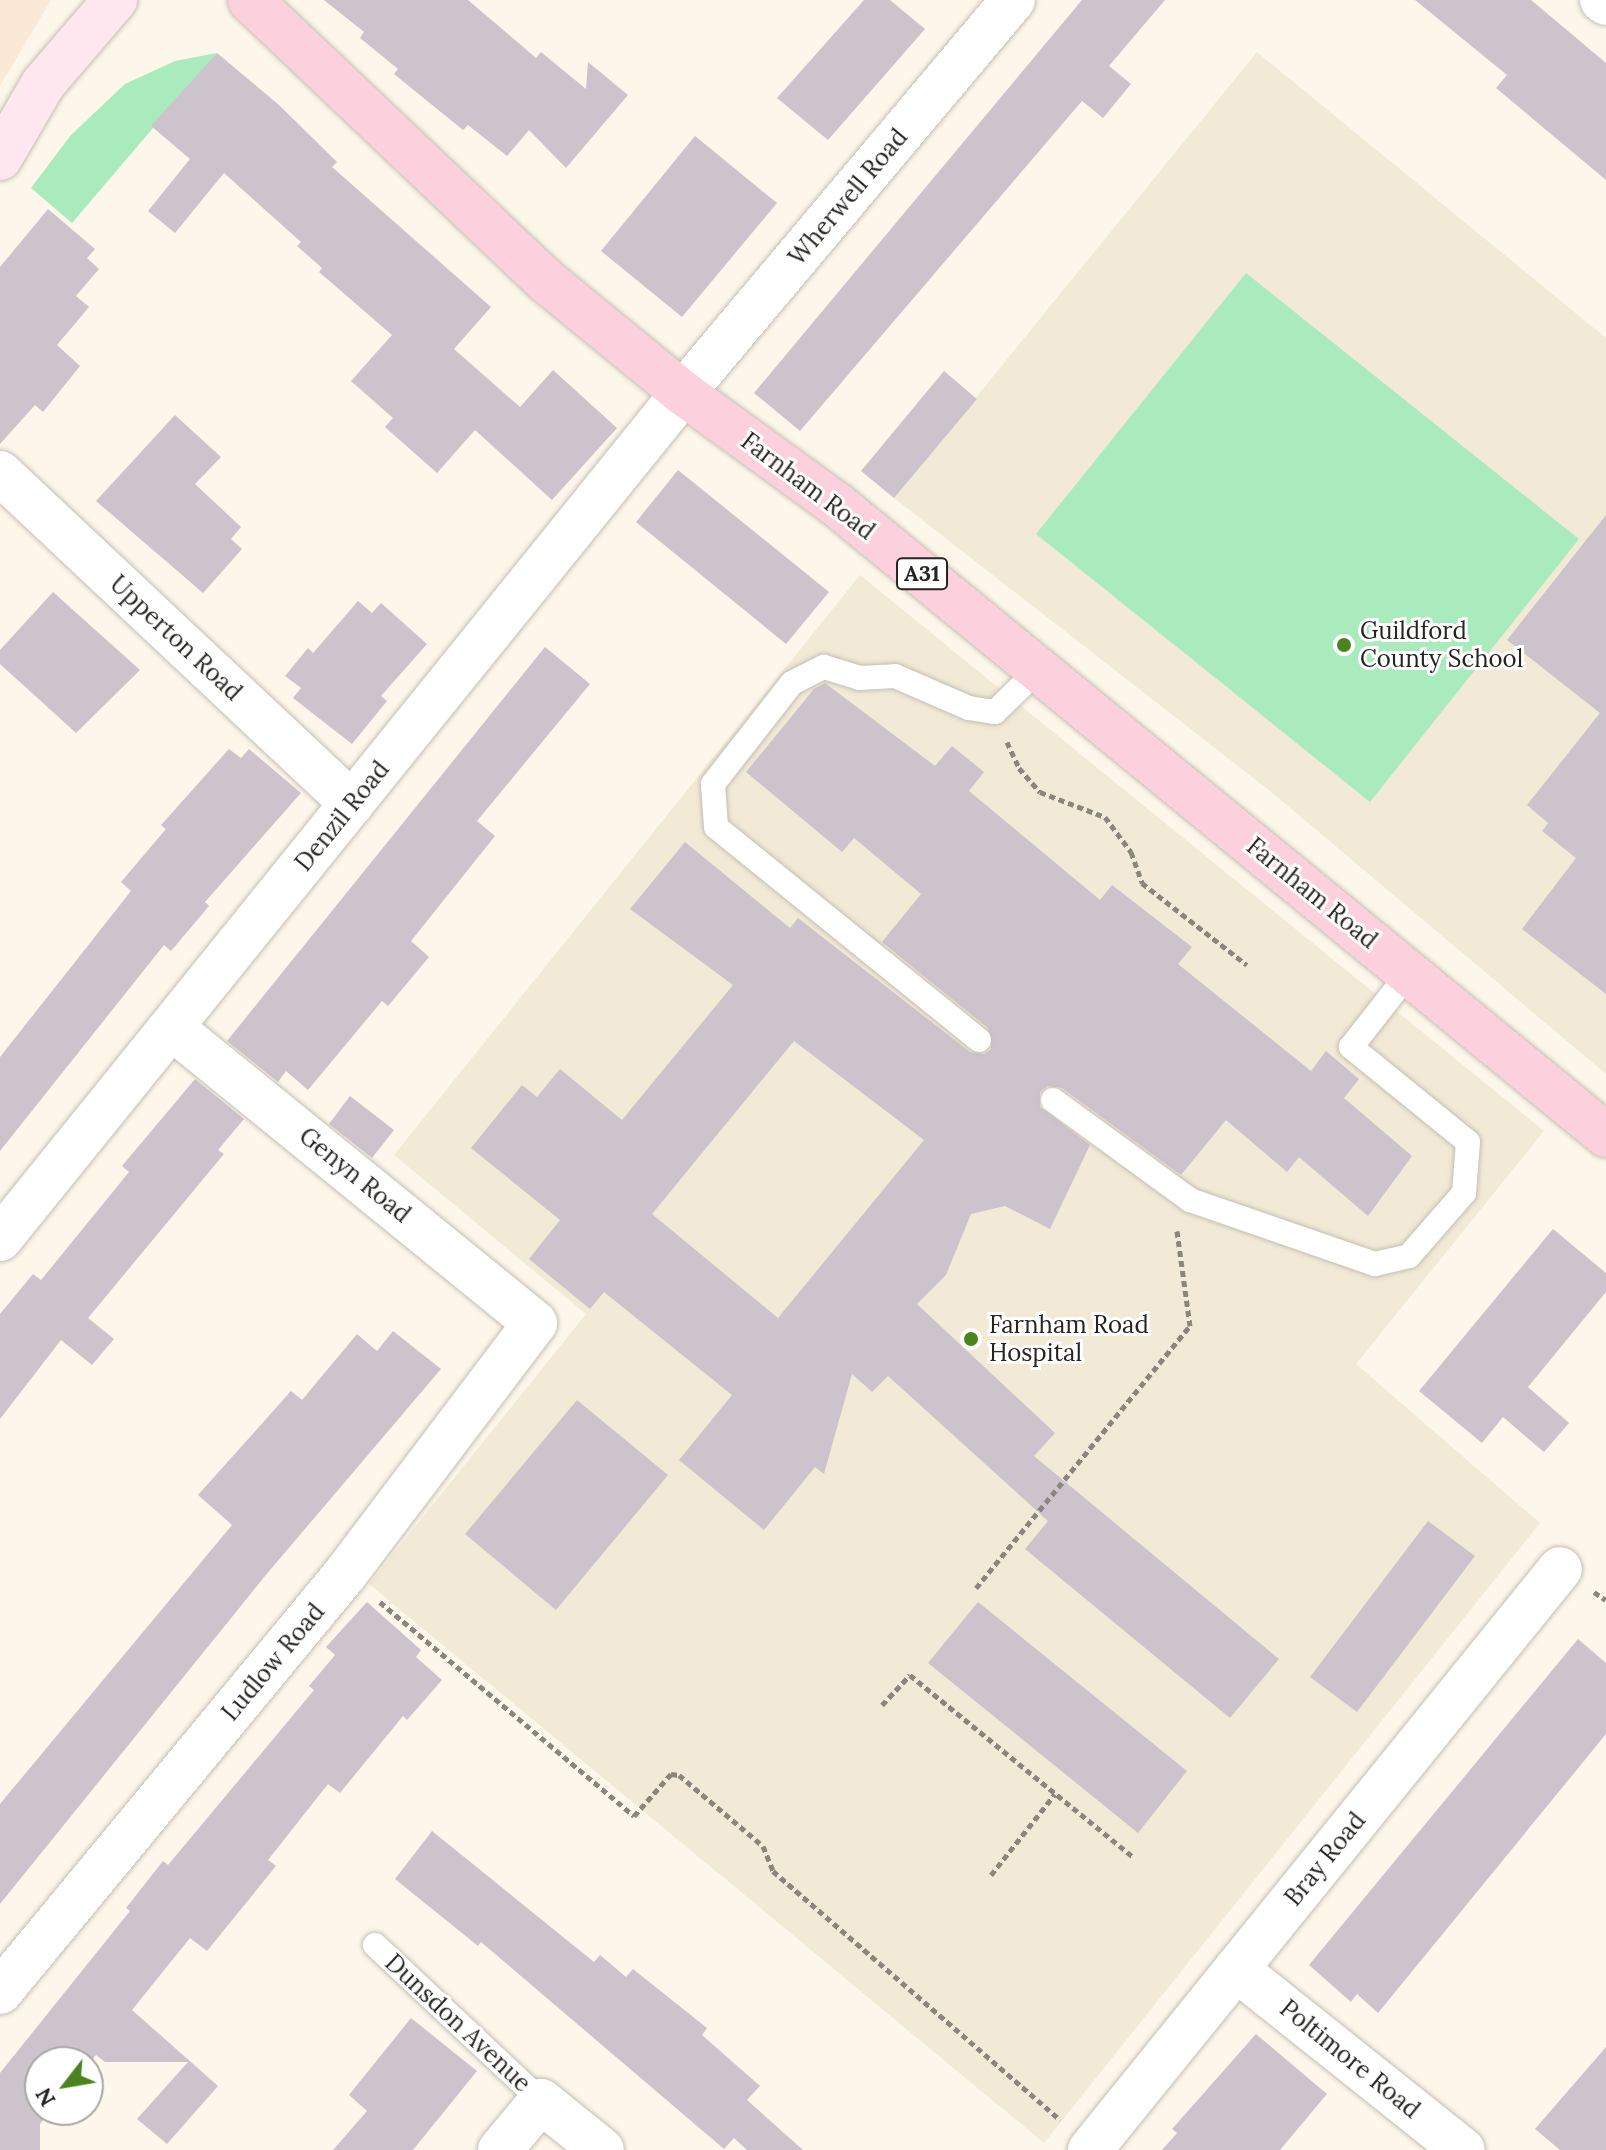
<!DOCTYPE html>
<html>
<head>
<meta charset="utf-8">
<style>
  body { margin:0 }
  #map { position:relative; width:1606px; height:2150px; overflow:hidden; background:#fcf7ea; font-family:Lora,serif }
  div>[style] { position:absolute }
  .commercial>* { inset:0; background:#fbe9d8 }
  .built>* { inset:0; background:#f2ead6 }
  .green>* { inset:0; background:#a9ebbc }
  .building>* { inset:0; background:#ccc3cd }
  .path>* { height:5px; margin-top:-2.5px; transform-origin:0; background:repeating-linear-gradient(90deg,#8a867e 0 6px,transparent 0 10px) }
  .roads { filter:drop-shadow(0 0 2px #c4bfb3) drop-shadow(0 0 2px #c4bfb3) }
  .lane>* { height:24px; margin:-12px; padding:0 12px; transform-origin:12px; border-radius:12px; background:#fff }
  .street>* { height:44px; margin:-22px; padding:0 22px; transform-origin:22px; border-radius:22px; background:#fff }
  .secondary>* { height:44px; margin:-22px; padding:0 22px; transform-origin:22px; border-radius:22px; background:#fee7ee }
  .primary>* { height:44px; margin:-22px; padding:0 22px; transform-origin:22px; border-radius:22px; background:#fdd0dd }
  .dots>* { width:22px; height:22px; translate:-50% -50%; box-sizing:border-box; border:4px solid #fff; border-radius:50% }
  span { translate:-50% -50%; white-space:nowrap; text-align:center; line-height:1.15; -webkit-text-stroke:6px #fff; paint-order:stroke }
  .shield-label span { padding:2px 6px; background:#fff; border:2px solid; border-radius:6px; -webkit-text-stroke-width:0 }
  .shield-label { font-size:22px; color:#262420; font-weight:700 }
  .street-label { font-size:24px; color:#262420 }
  .poi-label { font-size:24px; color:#262420 }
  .left { translate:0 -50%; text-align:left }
  .north { position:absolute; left:24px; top:2046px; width:80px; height:80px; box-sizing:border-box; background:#fff; border:2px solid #a8a7a6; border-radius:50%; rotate:239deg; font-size:22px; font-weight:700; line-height:32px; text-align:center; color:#262420 }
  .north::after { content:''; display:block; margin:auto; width:28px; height:36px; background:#4b841e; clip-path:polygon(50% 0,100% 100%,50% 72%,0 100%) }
</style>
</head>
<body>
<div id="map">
  <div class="commercial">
    <i style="clip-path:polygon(0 0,51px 0,0 86px)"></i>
  </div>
  <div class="built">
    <i style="clip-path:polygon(1257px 52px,1606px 338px,1606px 1074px,1270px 791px,894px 498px)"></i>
    <i style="clip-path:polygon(860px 575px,1544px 1131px,1356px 1364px,1540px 1523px,1044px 2143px,369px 1584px,586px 1314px,394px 1155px)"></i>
  </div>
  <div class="green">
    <i style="clip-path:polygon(217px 53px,72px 223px,31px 188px,71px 135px,125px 84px,175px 61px)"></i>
    <i style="clip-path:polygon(1246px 273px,1579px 539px,1370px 802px,1036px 534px)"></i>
  </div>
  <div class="building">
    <i style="clip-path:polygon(324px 0,468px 0,536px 58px,541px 52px,586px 89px,588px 62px,628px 95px,566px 168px,529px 130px,507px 156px,468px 125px,463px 130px,394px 74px,398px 69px,360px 38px,364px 32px)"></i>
    <i style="clip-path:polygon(864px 0,890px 0,925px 29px,828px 140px,777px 98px)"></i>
    <i style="clip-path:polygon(1082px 0,1165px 0,1109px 66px,1131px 84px,1103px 118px,1082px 101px,800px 431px,754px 393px)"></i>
    <i style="clip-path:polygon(1415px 0,1531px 0,1606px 63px,1606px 180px,1496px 88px,1507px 75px)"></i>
    <i style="clip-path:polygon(217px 53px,279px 105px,337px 162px,332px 167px,491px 307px,454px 349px,520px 407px,553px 370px,617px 428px,552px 500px,475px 430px,437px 473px,385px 427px,393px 418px,351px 381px,392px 335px,319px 272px,322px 268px,297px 246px,301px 242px,224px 173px,175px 233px,148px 211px,190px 159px,151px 126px)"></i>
    <i style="clip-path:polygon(695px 136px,777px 203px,682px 317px,601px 251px)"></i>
    <i style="clip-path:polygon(48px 209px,95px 249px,87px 258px,99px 269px,76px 296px,89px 307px,57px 345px,80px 366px,43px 412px,35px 405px,0 444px,0 267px)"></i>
    <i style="clip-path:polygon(944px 371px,977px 399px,894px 498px,861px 471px)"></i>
    <i style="clip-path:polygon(175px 415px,221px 457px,195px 484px,241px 527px,231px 539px,242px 549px,203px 593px,96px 501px)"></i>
    <i style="clip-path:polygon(678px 470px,829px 592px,786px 644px,636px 522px)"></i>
    <i style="clip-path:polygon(1606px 515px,1606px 994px,1522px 929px,1576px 858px,1542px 831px,1548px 823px,1527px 805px,1600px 713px,1507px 640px)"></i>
    <i style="clip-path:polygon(53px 592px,140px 670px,76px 733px,0 664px,0 650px)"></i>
    <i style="clip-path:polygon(358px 601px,372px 613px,381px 603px,427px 644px,381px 696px,387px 701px,352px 744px,293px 698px,301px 688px,285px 676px,308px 648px,313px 653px)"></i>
    <i style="clip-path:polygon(545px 647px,590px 684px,477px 821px,495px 836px,411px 941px,429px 957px,388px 1006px,382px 1001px,308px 1090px,286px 1071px,278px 1082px,227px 1041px)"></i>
    <i style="clip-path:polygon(evenodd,825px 683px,935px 766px,952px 746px,984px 772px,969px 791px,1100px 900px,1112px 885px,1192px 947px,1178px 964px,1311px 1071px,1326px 1051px,1359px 1079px,1344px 1098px,1412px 1156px,1368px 1216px,1299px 1157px,1287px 1172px,1226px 1120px,1181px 1175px,1062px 1088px,1048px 1086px,1040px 1092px,1040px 1107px,1090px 1145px,1050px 1229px,1005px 1206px,971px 1214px,946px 1275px,917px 1304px,1055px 1433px,1034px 1456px,1279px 1659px,1230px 1718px,1025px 1549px,1048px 1521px,888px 1376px,872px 1392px,852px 1374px,824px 1474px,815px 1467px,764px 1530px,679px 1460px,732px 1395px,604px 1292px,590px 1309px,529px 1259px,560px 1220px,471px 1148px,522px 1085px,537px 1097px,560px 1069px,622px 1120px,733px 985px,630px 909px,685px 842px,790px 928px,798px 918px,970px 1052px,984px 1054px,991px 1049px,988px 1028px,882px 942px,921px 894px,854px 838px,842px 852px,746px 772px,814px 689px,825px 683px,794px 1041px,924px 1140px,778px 1318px,652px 1214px,794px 1041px)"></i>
    <i style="clip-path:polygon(229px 749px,241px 758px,249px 749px,301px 793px,205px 902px,209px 906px,171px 951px,164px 945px,0 1151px,0 1057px,131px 891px,121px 882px,166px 829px,161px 825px)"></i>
    <i style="clip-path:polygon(195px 1079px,244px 1119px,218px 1150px,224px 1154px,88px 1318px,114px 1339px,92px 1365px,61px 1340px,0 1419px,0 1314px,33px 1274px,41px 1280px,129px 1172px,122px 1166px)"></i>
    <i style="clip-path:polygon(350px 1096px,394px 1130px,372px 1158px,329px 1124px)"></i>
    <i style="clip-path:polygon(1553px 1229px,1606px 1273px,1606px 1292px,1528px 1387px,1569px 1423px,1544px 1452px,1503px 1417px,1482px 1443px,1419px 1391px)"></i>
    <i style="clip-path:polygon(393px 1331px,441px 1369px,265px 1576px,0 1904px,0 1804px,232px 1525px,198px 1495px,291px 1391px,302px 1400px,357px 1334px,377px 1351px)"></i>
    <i style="clip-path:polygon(577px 1400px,668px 1475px,556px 1610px,465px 1534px)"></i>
    <i style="clip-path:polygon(1428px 1521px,1475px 1556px,1357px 1712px,1310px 1677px)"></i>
    <i style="clip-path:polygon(367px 1602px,421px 1650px,416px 1657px,442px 1680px,407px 1720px,403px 1716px,340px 1793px,328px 1784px,268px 1860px,276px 1866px,207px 1951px,190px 1938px,132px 2010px,218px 2086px,167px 2144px,137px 2119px,188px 2062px,105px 2062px,96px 2055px,88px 2065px,40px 2062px,40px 2110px,51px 2110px,40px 2124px,40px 2150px,0 2150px,0 2073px,130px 1911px,126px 1908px,163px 1861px,168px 1865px,314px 1690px,309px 1686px,335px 1655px,326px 1647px)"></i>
    <i style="clip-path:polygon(978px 1602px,1187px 1771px,1138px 1833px,928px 1663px)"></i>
    <i style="clip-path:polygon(1578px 1639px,1606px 1663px,1606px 1734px,1378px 2013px,1357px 1994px,1351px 2002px,1309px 1965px)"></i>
    <i style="clip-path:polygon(432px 1831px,594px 1962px,600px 1955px,626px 1977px,633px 1969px,707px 2028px,702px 2035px,760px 2086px,747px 2100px,803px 2150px,747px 2150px,734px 2138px,724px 2149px,481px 1942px,478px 1946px,395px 1879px)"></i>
    <i style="clip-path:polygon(411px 2018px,477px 2071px,413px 2150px,333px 2150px,367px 2111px,349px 2095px)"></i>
    <i style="clip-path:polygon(1256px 2034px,1327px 2094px,1280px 2150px,1162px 2150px,1177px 2133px,1172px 2129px)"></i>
    <i style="clip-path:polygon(1606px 2047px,1606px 2150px,1560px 2150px,1535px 2129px)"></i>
  </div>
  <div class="path">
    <i style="left:1007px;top:742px;width:29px;rotate:65deg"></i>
    <i style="left:1019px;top:768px;width:32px;rotate:49deg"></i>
    <i style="left:1040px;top:792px;width:70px;rotate:21deg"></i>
    <i style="left:1105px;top:817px;width:44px;rotate:53.4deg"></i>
    <i style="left:1131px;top:852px;width:33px;rotate:70deg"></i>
    <i style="left:1142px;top:883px;width:133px;rotate:38deg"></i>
    <i style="left:976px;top:1588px;width:338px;rotate:-50.8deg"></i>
    <i style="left:1190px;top:1326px;width:96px;rotate:-97.8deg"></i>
    <i style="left:1594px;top:1592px;width:14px;rotate:34deg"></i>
    <i style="left:380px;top:1602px;width:332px;rotate:40.1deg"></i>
    <i style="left:634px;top:1816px;width:56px;rotate:-48.6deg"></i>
    <i style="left:671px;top:1774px;width:8px;rotate:7deg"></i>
    <i style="left:679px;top:1775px;width:110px;rotate:40.2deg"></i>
    <i style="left:763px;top:1846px;width:27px;rotate:68deg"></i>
    <i style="left:773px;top:1871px;width:380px;rotate:40.9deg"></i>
    <i style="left:882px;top:1705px;width:41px;rotate:-47deg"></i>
    <i style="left:910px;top:1675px;width:289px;rotate:39.2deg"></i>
    <i style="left:991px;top:1875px;width:103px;rotate:-51.7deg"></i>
  </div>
  <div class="roads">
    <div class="lane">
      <i style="left:979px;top:1040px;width:338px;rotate:-141deg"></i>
      <i style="left:716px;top:827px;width:43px;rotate:-94deg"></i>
      <i style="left:713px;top:784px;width:128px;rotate:-52deg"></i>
      <i style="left:792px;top:683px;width:36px;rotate:-27deg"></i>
      <i style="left:824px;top:667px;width:37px;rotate:17deg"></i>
      <i style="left:859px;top:678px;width:36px;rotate:-3deg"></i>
      <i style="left:895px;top:676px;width:81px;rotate:23.4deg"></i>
      <i style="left:969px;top:708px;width:26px;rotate:9deg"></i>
      <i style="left:995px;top:712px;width:62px;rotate:-44.3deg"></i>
      <i style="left:1053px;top:1100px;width:170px;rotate:36.1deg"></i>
      <i style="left:1190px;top:1200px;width:196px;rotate:19.1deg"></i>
      <i style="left:1375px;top:1264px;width:35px;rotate:-13deg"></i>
      <i style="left:1409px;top:1256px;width:84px;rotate:-48.9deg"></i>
      <i style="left:1464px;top:1193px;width:51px;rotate:-85.5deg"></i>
      <i style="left:1468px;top:1142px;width:151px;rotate:-140.9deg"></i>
      <i style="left:1351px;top:1047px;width:94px;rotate:-51.9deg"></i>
      <i style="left:375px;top:1945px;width:228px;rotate:43.2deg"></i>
    </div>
    <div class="street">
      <i style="left:1602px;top:0;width:5px;rotate:37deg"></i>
      <i style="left:0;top:473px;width:483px;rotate:43.2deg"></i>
      <i style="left:0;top:1239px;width:1087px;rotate:-51.09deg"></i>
      <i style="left:683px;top:393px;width:513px;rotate:-49.98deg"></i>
      <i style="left:1236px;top:1969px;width:290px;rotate:38.6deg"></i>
      <i style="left:0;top:1992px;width:543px;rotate:-50.45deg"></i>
      <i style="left:346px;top:1573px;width:313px;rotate:-52.9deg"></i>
      <i style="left:535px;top:1323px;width:466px;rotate:-140.9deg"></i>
      <i style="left:500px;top:2150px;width:64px;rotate:-50.1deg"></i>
      <i style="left:541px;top:2101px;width:78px;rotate:38.8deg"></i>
      <i style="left:1090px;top:2150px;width:747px;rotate:-51.03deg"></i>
    </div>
    <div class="secondary">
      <i style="left:0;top:158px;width:86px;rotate:-59.8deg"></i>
      <i style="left:43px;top:84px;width:111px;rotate:-49.4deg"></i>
    </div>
    <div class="primary">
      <i style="left:250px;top:0;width:407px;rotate:43.5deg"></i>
      <i style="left:545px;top:280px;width:178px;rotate:39.3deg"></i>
      <i style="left:683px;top:393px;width:189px;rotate:36deg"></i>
      <i style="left:836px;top:504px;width:996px;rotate:39.33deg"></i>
    </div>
  </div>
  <div class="dots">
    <i style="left:1344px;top:645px;background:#4b841e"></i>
    <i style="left:971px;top:1339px;background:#4b841e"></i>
  </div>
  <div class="shield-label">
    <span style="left:922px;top:574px">A31</span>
  </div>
  <div class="street-label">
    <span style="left:848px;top:197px;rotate:-50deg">Wherwell Road</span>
    <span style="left:808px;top:486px;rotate:37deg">Farnham Road</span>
    <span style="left:176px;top:638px;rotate:43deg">Upperton Road</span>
    <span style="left:342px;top:816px;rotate:-51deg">Denzil Road</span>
    <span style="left:1312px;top:893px;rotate:39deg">Farnham Road</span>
    <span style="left:355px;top:1175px;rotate:39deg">Genyn Road</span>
    <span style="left:273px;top:1662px;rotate:-50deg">Ludlow Road</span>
    <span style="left:1325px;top:1859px;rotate:-51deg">Bray Road</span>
    <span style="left:458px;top:2023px;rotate:43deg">Dunsdon Avenue</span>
    <span style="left:1350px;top:2059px;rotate:39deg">Poltimore Road</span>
  </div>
  <div class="poi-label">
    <span class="left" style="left:1360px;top:645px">Guildford<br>County School</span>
    <span class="left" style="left:989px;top:1339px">Farnham Road<br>Hospital</span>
  </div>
  <div class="north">N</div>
</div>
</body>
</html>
